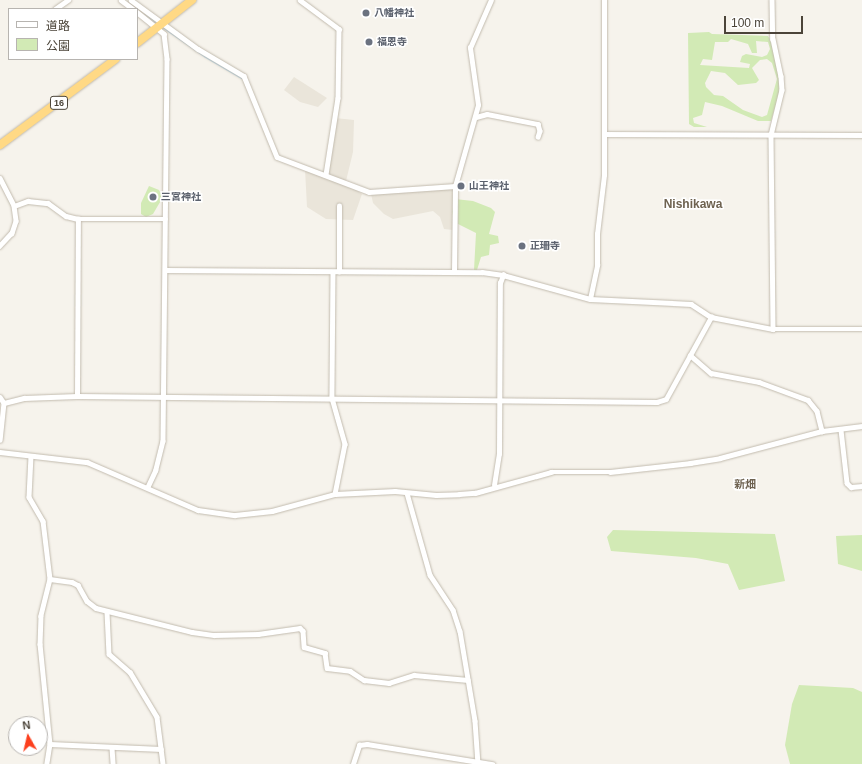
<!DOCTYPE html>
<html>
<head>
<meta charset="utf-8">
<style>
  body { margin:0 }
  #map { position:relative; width:862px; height:764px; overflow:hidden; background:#f6f3ec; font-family:Arial,"Noto Sans JP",sans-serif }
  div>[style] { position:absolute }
  .residential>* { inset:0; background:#eae5da }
  .green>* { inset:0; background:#d2eab5 }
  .stream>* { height:1.5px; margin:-0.75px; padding:0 0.75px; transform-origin:0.75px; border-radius:0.75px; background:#a9d4f2 }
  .roads { filter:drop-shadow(0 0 1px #c2bbae) drop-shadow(0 0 1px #c2bbae) }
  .minor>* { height:4.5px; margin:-2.25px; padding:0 2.25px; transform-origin:2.25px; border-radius:2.25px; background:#fff }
  .trunk>* { height:8px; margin:-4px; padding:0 4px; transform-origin:4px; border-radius:4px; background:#ffd985 }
  .dots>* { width:11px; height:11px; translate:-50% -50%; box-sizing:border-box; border:2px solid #fff; border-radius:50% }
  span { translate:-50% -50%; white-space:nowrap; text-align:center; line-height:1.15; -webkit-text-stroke:3px #fff; paint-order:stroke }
  .shield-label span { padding:1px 3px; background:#fff; border:1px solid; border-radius:3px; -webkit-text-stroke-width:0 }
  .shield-label { font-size:9px; color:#4b4439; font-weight:700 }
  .worship-label { font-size:10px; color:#5b616d; font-weight:700 }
  .left { translate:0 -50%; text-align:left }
  .neighbourhood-label { font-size:11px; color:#6e6250; font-weight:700 }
  .quarter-label { font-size:12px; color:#6e6250; font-weight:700 }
  .legend { position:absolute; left:8px; top:8px; width:130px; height:52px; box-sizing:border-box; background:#fff; border:1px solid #b7b4b0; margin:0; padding:5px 7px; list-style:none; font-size:12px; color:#4b4439 }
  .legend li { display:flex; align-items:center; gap:8px; height:20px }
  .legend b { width:20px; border:1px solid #b7b4b0 }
  .north { position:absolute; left:8px; top:716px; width:40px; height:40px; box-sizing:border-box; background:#fff; border:1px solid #b7b4b0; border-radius:50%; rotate:352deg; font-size:11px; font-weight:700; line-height:16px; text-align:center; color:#4b4439 }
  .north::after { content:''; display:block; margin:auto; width:14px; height:18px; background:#fc3f1d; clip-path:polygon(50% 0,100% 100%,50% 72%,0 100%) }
  .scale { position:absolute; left:724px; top:16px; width:79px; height:18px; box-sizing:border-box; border:2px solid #4b4439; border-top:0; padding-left:5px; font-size:12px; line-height:14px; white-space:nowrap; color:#4b4439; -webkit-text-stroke:3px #fff; paint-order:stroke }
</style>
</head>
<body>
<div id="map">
  <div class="residential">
    <i style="clip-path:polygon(294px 77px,327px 98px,318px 107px,300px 102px,284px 90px)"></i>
    <i style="clip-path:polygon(335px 118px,354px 120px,353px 152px,346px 181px,327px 174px)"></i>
    <i style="clip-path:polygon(305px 169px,349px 185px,362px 194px,353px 220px,326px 219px,307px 207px)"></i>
    <i style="clip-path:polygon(452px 188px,453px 230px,444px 229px,440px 217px,433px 211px,393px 219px,384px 214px,373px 203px,371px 194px)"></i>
  </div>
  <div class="green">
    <i style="clip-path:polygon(evenodd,709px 32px,712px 34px,768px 36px,770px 39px,780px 77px,780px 91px,771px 121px,758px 121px,722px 106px,705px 102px,702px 115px,693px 118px,694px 123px,707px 127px,694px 127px,689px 124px,688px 33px,709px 32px,731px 39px,748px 44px,752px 53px,757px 53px,756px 41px,768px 42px,770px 49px,767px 55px,762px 57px,746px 54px,742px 56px,740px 62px,750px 64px,749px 68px,700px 65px,703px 59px,712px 60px,715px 42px,728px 42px,731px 39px,709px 32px,767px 59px,772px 63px,777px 79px,767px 115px,762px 117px,743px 110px,723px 96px,714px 95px,706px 87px,705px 83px,711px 71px,725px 73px,738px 85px,756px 83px,759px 80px,752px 68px,760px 60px,767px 59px)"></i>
    <i style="clip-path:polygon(149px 186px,159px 190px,163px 197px,153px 214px,146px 217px,141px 214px,141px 203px)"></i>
    <i style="clip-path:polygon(455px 199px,473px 201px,491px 208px,495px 212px,489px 234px,498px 236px,499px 243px,490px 245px,489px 255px,481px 257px,477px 270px,474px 270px,476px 233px,454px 222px,452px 212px)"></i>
    <i style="clip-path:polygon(613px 530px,775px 534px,785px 581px,739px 590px,728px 564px,696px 558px,611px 551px,607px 537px)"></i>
    <i style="clip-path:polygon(862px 535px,862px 571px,838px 564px,836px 536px)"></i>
    <i style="clip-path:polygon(799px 685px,853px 688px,862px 692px,862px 764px,790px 764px,785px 745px,792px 704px)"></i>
  </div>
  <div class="stream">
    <i style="left:144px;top:12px;width:18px;rotate:41deg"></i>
    <i style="left:163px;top:27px;width:52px;rotate:34.9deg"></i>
    <i style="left:206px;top:57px;width:42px;rotate:30.3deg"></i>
  </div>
  <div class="roads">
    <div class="minor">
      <i style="left:121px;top:0;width:15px;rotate:37deg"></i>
      <i style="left:131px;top:0;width:83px;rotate:36.2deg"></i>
      <i style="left:198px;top:49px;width:53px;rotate:30.4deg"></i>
      <i style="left:244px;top:76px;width:87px;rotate:67.8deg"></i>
      <i style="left:277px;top:157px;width:98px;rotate:20.8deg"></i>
      <i style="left:369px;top:192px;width:86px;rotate:-4deg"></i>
      <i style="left:300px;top:0;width:49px;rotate:36.6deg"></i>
      <i style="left:339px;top:29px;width:69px;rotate:90.8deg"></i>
      <i style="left:338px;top:98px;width:78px;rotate:98.9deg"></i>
      <i style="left:772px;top:0;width:39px;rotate:89deg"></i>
      <i style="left:773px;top:39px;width:38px;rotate:78deg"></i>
      <i style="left:781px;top:76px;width:14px;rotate:86deg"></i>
      <i style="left:782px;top:90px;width:46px;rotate:103.7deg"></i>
      <i style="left:771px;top:135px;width:194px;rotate:89.4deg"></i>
      <i style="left:55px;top:9px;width:16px;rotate:-35deg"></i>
      <i style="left:137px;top:12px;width:35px;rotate:39deg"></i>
      <i style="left:164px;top:34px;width:25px;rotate:83deg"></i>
      <i style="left:167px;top:59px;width:382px;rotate:90.6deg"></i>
      <i style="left:163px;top:441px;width:30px;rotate:104deg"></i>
      <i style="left:156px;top:470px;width:19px;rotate:115deg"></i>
      <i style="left:476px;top:117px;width:11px;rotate:-15deg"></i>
      <i style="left:487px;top:114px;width:52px;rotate:11.1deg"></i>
      <i style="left:538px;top:124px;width:7px;rotate:74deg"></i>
      <i style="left:540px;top:131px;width:6px;rotate:108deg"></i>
      <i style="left:605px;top:134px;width:257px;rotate:0.2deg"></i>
      <i style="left:0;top:178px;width:31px;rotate:63deg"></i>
      <i style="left:14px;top:206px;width:15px;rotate:82deg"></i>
      <i style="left:16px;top:221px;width:13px;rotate:108deg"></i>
      <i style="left:12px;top:233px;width:18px;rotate:133deg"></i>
      <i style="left:14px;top:206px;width:15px;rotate:-20deg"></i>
      <i style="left:28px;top:201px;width:20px;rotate:6deg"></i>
      <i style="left:48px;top:203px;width:22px;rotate:36deg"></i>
      <i style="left:66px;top:216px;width:12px;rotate:14deg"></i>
      <i style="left:78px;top:219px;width:88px"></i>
      <i style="left:165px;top:270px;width:317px;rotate:0.4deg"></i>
      <i style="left:482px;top:272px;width:21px;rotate:8deg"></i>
      <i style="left:503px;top:275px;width:90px;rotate:15.4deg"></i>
      <i style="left:590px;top:299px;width:101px;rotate:2.8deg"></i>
      <i style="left:691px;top:304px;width:24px;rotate:33deg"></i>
      <i style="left:711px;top:317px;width:63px;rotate:11deg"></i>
      <i style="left:773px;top:329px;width:89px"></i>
      <i style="left:333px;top:272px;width:126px;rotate:90.5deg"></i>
      <i style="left:332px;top:398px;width:48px;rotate:74.2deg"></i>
      <i style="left:345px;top:444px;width:51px;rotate:101.3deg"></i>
      <i style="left:339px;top:272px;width:66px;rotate:-90deg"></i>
      <i style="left:454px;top:272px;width:86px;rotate:-89.3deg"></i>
      <i style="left:455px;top:186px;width:84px;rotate:-74.1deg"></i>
      <i style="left:478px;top:105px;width:58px;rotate:-98deg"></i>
      <i style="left:470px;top:48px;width:52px;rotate:-66.4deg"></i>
      <i style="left:590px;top:299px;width:35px;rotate:-78deg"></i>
      <i style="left:597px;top:265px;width:31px;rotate:-90deg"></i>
      <i style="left:597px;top:234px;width:59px;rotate:-83.2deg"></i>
      <i style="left:604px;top:175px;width:175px;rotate:-90deg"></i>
      <i style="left:690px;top:355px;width:28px;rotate:41deg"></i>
      <i style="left:711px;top:373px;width:49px;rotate:10.6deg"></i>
      <i style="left:759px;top:382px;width:52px;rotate:20.2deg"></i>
      <i style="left:808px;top:400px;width:14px;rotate:51deg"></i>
      <i style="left:817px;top:411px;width:21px;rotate:76deg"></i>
      <i style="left:77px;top:396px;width:177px;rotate:-89.7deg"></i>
      <i style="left:0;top:397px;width:7px;rotate:56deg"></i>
      <i style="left:4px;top:403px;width:37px;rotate:96deg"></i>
      <i style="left:4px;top:403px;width:21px;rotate:-14deg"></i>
      <i style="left:24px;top:398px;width:53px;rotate:-2.2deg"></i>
      <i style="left:77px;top:396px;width:580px;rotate:0.59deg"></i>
      <i style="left:657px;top:402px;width:9px;rotate:-18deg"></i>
      <i style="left:666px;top:399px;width:94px;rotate:-61.2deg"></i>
      <i style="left:841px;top:430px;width:53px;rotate:83.5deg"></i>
      <i style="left:847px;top:483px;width:6px;rotate:45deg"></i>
      <i style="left:851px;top:487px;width:11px;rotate:-5deg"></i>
      <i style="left:0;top:452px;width:88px;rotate:6.6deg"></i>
      <i style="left:87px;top:462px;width:121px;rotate:23.4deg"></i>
      <i style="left:198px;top:510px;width:37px;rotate:8deg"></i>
      <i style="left:235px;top:515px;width:37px;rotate:-6deg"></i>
      <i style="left:272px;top:511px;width:65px;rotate:-15.1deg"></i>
      <i style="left:335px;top:494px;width:60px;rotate:-2.9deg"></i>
      <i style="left:395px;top:491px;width:41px;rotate:5.6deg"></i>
      <i style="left:436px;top:495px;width:23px;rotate:-2deg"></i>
      <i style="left:459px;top:494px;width:16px;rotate:-4deg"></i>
      <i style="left:475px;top:493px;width:79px;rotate:-15.4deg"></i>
      <i style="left:551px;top:472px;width:59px"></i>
      <i style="left:610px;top:472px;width:81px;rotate:-6.4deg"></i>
      <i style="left:690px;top:463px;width:30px;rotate:-9deg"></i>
      <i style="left:720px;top:458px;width:106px;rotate:-14.8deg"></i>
      <i style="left:822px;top:431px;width:40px;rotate:-7.1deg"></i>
      <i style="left:31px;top:456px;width:41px;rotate:92.8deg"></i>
      <i style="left:29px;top:497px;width:28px;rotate:60deg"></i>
      <i style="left:43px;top:521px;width:58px;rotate:83.1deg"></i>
      <i style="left:50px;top:579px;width:38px;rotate:104deg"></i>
      <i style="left:41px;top:616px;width:28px;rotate:92deg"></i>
      <i style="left:40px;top:644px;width:100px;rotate:84.3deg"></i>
      <i style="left:50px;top:744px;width:20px;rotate:99deg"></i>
      <i style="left:494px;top:485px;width:31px;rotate:-81deg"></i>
      <i style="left:499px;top:454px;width:171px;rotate:-89.7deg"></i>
      <i style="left:500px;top:283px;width:9px;rotate:-69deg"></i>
      <i style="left:407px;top:493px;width:85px;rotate:74.3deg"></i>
      <i style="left:430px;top:575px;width:42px;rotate:56.7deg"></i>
      <i style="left:453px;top:610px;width:22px;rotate:72deg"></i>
      <i style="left:460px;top:631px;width:91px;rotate:80.5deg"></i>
      <i style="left:475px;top:721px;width:43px;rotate:86deg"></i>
      <i style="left:50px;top:579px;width:22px;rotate:8deg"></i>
      <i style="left:72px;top:582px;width:7px;rotate:27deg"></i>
      <i style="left:78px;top:585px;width:18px;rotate:61deg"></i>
      <i style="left:87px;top:601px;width:11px;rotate:38deg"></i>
      <i style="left:96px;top:608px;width:99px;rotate:14deg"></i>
      <i style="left:192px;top:632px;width:22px;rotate:8deg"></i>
      <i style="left:214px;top:635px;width:44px;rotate:-1.3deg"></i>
      <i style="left:258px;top:634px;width:42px;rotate:-8.1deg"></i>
      <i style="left:300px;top:628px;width:4px;rotate:45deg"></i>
      <i style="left:303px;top:631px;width:16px;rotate:86deg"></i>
      <i style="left:304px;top:647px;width:22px;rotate:16deg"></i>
      <i style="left:325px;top:653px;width:15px;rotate:82deg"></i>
      <i style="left:327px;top:668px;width:23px;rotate:7deg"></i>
      <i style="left:350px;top:671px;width:17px;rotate:33deg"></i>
      <i style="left:364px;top:680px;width:25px;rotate:7deg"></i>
      <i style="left:389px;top:683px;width:26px;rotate:-18deg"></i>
      <i style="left:414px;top:675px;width:54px;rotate:5.3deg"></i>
      <i style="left:107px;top:612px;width:42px;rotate:87.3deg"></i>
      <i style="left:109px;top:654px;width:28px;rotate:41deg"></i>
      <i style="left:130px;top:672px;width:52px;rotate:59deg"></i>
      <i style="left:157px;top:717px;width:47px;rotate:82.7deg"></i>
      <i style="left:50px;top:744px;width:111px;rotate:2.6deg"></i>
      <i style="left:112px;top:748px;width:16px;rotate:86deg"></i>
      <i style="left:353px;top:764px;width:20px;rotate:-72deg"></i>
      <i style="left:359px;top:745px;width:8px;rotate:-7deg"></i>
      <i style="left:367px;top:744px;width:127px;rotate:9.1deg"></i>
    </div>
    <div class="trunk">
      <i style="left:137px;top:43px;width:70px;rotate:-38deg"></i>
      <i style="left:0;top:145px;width:144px;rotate:-36.6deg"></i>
    </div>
  </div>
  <div class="dots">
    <i style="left:366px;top:13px;background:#6b7280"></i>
    <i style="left:369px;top:42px;background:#6b7280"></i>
    <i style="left:461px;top:186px;background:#6b7280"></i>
    <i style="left:153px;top:197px;background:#6b7280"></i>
    <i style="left:522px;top:246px;background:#6b7280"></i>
  </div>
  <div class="shield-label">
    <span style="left:59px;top:103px">16</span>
  </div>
  <div class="worship-label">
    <span class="left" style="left:374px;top:13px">八幡神社</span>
    <span class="left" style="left:377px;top:42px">福恩寺</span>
    <span class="left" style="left:469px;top:186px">山王神社</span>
    <span class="left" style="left:161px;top:197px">三宮神社</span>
    <span class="left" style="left:530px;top:246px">正珊寺</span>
  </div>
  <div class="neighbourhood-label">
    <span style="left:745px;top:484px">新畑</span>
  </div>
  <div class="quarter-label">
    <span style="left:693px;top:205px">Nishikawa</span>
  </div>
  <ul class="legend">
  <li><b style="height:5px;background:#fff"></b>道路</li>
  <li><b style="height:11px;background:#d2eab5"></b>公園</li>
  </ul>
  <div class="north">N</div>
  <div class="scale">100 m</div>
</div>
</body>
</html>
